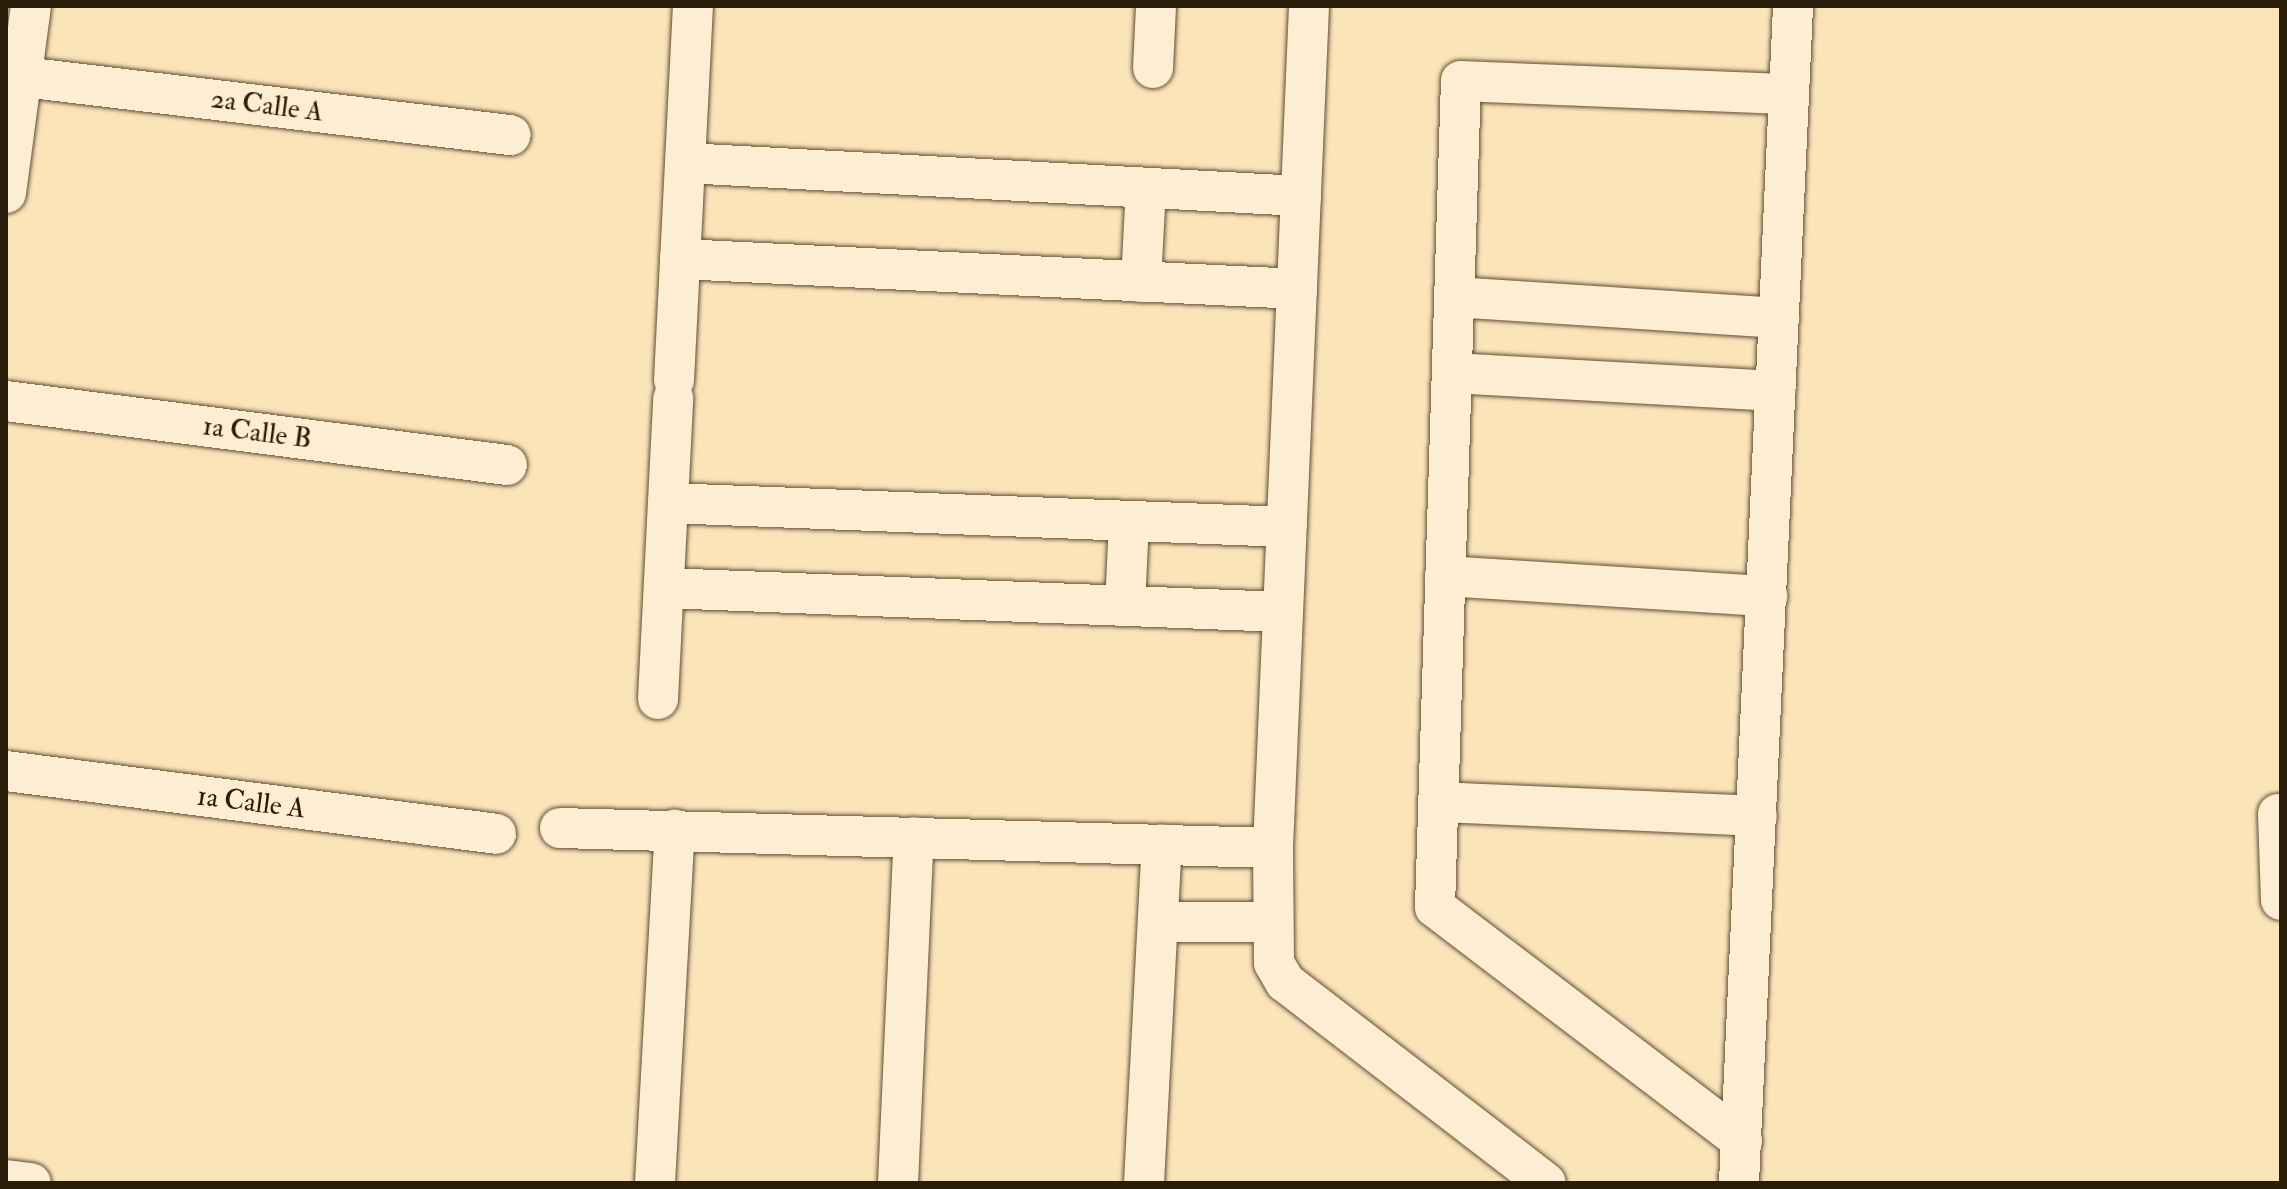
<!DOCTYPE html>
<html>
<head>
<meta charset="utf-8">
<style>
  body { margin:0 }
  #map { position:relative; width:2287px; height:1189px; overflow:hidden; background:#fce4b9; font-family:"IM FELL Double Pica",serif }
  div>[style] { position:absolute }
  .roads { filter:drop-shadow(0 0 2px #5e4e34) drop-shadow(0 0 2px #5e4e34) }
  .minor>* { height:40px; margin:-20px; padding:0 20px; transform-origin:20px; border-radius:20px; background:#fdedd2 }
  span { translate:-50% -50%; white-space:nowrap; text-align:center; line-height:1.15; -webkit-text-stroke:6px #fdedd2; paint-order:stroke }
  .street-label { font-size:28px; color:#291c08 }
  .frame { position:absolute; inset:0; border:8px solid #291c08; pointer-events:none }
</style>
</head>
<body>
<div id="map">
  <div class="roads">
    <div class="minor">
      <i style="left:1309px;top:6px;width:843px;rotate:92.45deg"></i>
      <i style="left:1273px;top:848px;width:115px;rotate:89.5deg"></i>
      <i style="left:1274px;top:963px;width:22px;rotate:60deg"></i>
      <i style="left:1285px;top:982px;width:329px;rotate:37.6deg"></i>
      <i style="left:1153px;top:68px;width:62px;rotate:-87.2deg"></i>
      <i style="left:23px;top:77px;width:491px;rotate:6.8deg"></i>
      <i style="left:685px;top:163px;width:617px;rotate:3.07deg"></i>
      <i style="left:6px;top:193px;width:189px;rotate:-82.4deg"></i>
      <i style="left:680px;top:259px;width:618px;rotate:2.78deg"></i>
      <i style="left:1141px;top:282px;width:94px;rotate:-87deg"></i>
      <i style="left:1454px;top:297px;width:326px;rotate:3.7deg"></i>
      <i style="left:1452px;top:373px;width:324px;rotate:3.2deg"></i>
      <i style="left:674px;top:380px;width:374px;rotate:-87.1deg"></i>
      <i style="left:6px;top:401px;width:505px;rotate:7.28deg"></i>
      <i style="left:668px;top:503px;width:619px;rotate:2.22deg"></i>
      <i style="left:1445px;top:576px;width:323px;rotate:3.6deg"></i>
      <i style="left:664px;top:588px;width:619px;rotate:2.22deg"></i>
      <i style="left:1125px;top:606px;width:85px;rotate:-87.3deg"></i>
      <i style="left:658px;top:699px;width:301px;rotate:-87.1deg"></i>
      <i style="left:6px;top:771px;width:494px;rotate:7.3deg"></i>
      <i style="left:1439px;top:802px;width:318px;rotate:2.5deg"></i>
      <i style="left:2278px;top:814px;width:86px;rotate:88deg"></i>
      <i style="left:560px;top:828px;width:713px;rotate:1.61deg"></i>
      <i style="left:1158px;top:922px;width:113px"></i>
      <i style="left:1742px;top:1141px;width:386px;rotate:-142.7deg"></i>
      <i style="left:1435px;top:907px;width:826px;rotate:-88.2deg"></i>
      <i style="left:1461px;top:81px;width:328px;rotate:2.3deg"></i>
      <i style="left:6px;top:1180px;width:25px;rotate:7deg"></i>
      <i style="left:655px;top:1183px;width:354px;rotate:-86.8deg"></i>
      <i style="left:898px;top:1183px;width:346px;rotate:-87.4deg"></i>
      <i style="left:1144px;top:1183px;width:339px;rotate:-87deg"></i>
      <i style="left:1739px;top:1183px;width:1178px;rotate:-87.37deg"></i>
    </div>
  </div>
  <div class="street-label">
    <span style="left:267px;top:106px;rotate:7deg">2a Calle A</span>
    <span style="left:257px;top:433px;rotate:7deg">1a Calle B</span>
    <span style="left:251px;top:803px;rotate:7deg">1a Calle A</span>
  </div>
  <div class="frame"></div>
</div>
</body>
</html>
